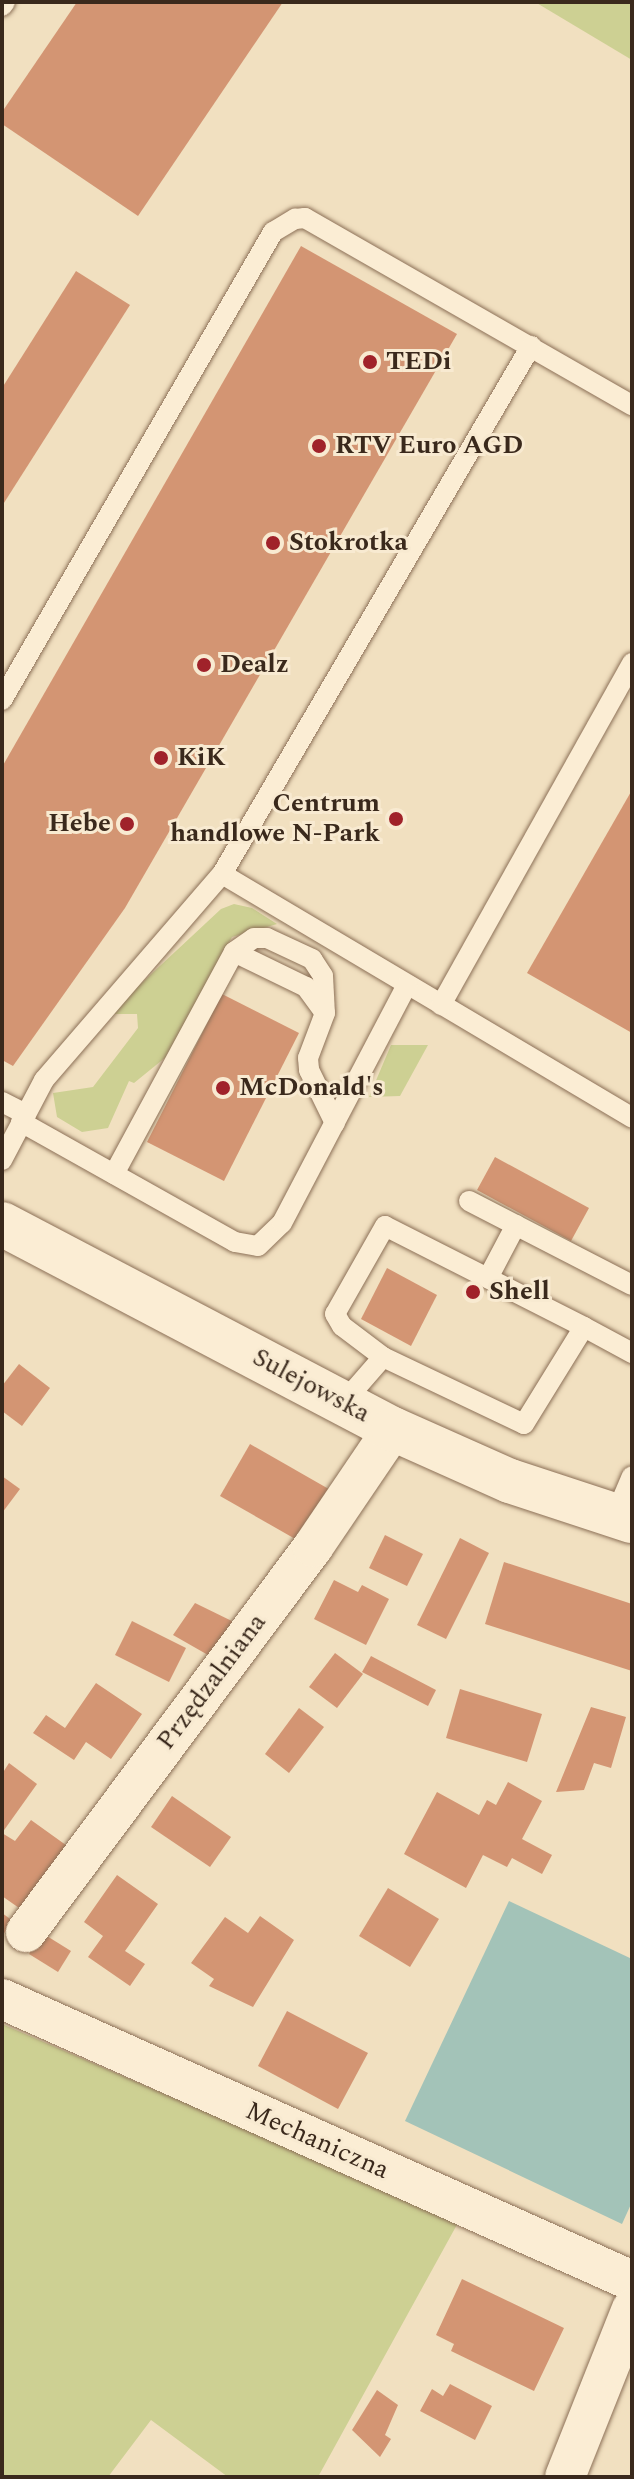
<!DOCTYPE html>
<html>
<head>
<meta charset="utf-8">
<style>
  body { margin:0 }
  #map { position:relative; width:634px; height:2479px; overflow:hidden; background:#f1e0c0; font-family:Spectral,serif }
  div>[style] { position:absolute }
  .green>* { inset:0; background:#cdd093 }
  .water>* { inset:0; background:#a3c3b8 }
  .building>* { inset:0; background:#d39573 }
  .roads { filter:drop-shadow(0 0 2px #8c7057) drop-shadow(0 0 2px #8c7057) }
  .service>* { height:20px; margin:-10px; padding:0 10px; transform-origin:10px; border-radius:10px; background:#fbedd4 }
  .minor>* { height:40px; margin:-20px; padding:0 20px; transform-origin:20px; border-radius:20px; background:#fbedd4 }
  .secondary>* { height:44px; margin:-22px; padding:0 22px; transform-origin:22px; border-radius:22px; background:#fbedd4 }
  .dots>* { width:22px; height:22px; translate:-50% -50%; box-sizing:border-box; border:4px solid #f8ead1; border-radius:50% }
  span { translate:-50% -50%; white-space:nowrap; text-align:center; line-height:1.15; -webkit-text-stroke:6px #f8ead1; paint-order:stroke }
  .poi-label { font-size:26px; color:#3a291c; font-weight:700 }
  .left { translate:0 -50%; text-align:left }
  .right { translate:-100% -50%; text-align:right }
  .street-label { font-size:26px; color:#3a291c }
  .frame { position:absolute; inset:0; border:4px solid #3a291c; pointer-events:none }
</style>
</head>
<body>
<div id="map">
  <div class="green">
    <i style="clip-path:polygon(535px 2px,632px 2px,632px 60px)"></i>
    <i style="clip-path:polygon(234px 904px,252px 908px,277px 924px,232px 937px,166px 1057px,134px 1083px,129px 1081px,108px 1128px,82px 1132px,57px 1117px,53px 1093px,93px 1087px,138px 1028px,137px 1014px,111px 1014px,117px 1006px,221px 909px)"></i>
    <i style="clip-path:polygon(391px 1045px,428px 1045px,400px 1096px,369px 1097px)"></i>
    <i style="clip-path:polygon(2px 2024px,459px 2221px,318px 2477px,228px 2477px,151px 2420px,108px 2477px,2px 2477px)"></i>
  </div>
  <div class="water">
    <i style="clip-path:polygon(509px 1901px,632px 1959px,632px 2202px,622px 2224px,405px 2121px)"></i>
  </div>
  <div class="building">
    <i style="clip-path:polygon(77px 2px,283px 2px,138px 216px,2px 124px,2px 112px)"></i>
    <i style="clip-path:polygon(301px 246px,457px 334px,125px 908px,13px 1066px,2px 1060px,2px 767px)"></i>
    <i style="clip-path:polygon(76px 271px,130px 305px,2px 506px,2px 388px)"></i>
    <i style="clip-path:polygon(632px 790px,632px 1033px,527px 973px)"></i>
    <i style="clip-path:polygon(222px 994px,299px 1033px,224px 1181px,147px 1142px)"></i>
    <i style="clip-path:polygon(495px 1157px,589px 1208px,571px 1241px,477px 1190px)"></i>
    <i style="clip-path:polygon(387px 1268px,437px 1295px,411px 1346px,361px 1319px)"></i>
    <i style="clip-path:polygon(19px 1364px,50px 1388px,22px 1426px,2px 1411px,2px 1386px)"></i>
    <i style="clip-path:polygon(250px 1444px,334px 1492px,304px 1544px,220px 1496px)"></i>
    <i style="clip-path:polygon(2px 1476px,20px 1489px,2px 1513px)"></i>
    <i style="clip-path:polygon(385px 1535px,423px 1554px,407px 1586px,369px 1568px)"></i>
    <i style="clip-path:polygon(460px 1538px,489px 1553px,446px 1639px,417px 1625px)"></i>
    <i style="clip-path:polygon(504px 1562px,632px 1604px,632px 1671px,485px 1624px)"></i>
    <i style="clip-path:polygon(334px 1580px,358px 1592px,362px 1585px,389px 1599px,366px 1645px,314px 1619px)"></i>
    <i style="clip-path:polygon(195px 1603px,240px 1625px,215px 1659px,173px 1635px)"></i>
    <i style="clip-path:polygon(132px 1621px,186px 1648px,169px 1682px,115px 1655px)"></i>
    <i style="clip-path:polygon(335px 1653px,363px 1674px,337px 1708px,309px 1687px)"></i>
    <i style="clip-path:polygon(371px 1656px,436px 1690px,428px 1706px,362px 1672px)"></i>
    <i style="clip-path:polygon(96px 1683px,142px 1714px,111px 1759px,86px 1742px,74px 1760px,33px 1733px,46px 1715px,65px 1728px)"></i>
    <i style="clip-path:polygon(460px 1689px,542px 1714px,527px 1762px,446px 1738px)"></i>
    <i style="clip-path:polygon(591px 1707px,626px 1717px,611px 1768px,594px 1763px,584px 1790px,556px 1792px)"></i>
    <i style="clip-path:polygon(299px 1708px,324px 1727px,289px 1773px,265px 1754px)"></i>
    <i style="clip-path:polygon(9px 1763px,37px 1784px,2px 1833px,2px 1774px)"></i>
    <i style="clip-path:polygon(508px 1782px,542px 1801px,522px 1839px,552px 1855px,542px 1874px,512px 1858px,507px 1867px,483px 1855px,466px 1888px,404px 1854px,437px 1792px,479px 1815px,487px 1800px,496px 1805px)"></i>
    <i style="clip-path:polygon(172px 1796px,231px 1837px,210px 1867px,151px 1827px)"></i>
    <i style="clip-path:polygon(31px 1820px,70px 1848px,29px 1915px,2px 1896px,2px 1833px,15px 1841px)"></i>
    <i style="clip-path:polygon(117px 1875px,158px 1904px,125px 1951px,145px 1964px,130px 1986px,88px 1957px,103px 1936px,84px 1922px)"></i>
    <i style="clip-path:polygon(388px 1888px,439px 1919px,410px 1967px,359px 1936px)"></i>
    <i style="clip-path:polygon(2px 1913px,13px 1921px,2px 1936px)"></i>
    <i style="clip-path:polygon(260px 1916px,294px 1940px,253px 2007px,209px 1986px,214px 1979px,191px 1963px,225px 1917px,248px 1933px)"></i>
    <i style="clip-path:polygon(42px 1933px,71px 1951px,58px 1972px,29px 1954px)"></i>
    <i style="clip-path:polygon(287px 2011px,368px 2053px,338px 2109px,258px 2066px)"></i>
    <i style="clip-path:polygon(462px 2279px,564px 2328px,534px 2391px,451px 2351px,454px 2344px,436px 2335px)"></i>
    <i style="clip-path:polygon(450px 2384px,492px 2406px,475px 2440px,420px 2411px,432px 2389px,443px 2396px)"></i>
    <i style="clip-path:polygon(377px 2390px,398px 2405px,385px 2435px,391px 2439px,380px 2457px,352px 2430px)"></i>
  </div>
  <div class="roads">
    <div class="service">
      <i style="left:2px;top:6px;width:5px;rotate:-53deg"></i>
      <i style="left:2px;top:700px;width:541px;rotate:-59.93deg"></i>
      <i style="left:273px;top:232px;width:26px;rotate:-31deg"></i>
      <i style="left:295px;top:219px;width:10px;rotate:-6deg"></i>
      <i style="left:305px;top:218px;width:377px;rotate:29.8deg"></i>
      <i style="left:222px;top:874px;width:477px;rotate:30.7deg"></i>
      <i style="left:234px;top:952px;width:24px;rotate:-35deg"></i>
      <i style="left:254px;top:938px;width:13px"></i>
      <i style="left:267px;top:938px;width:50px;rotate:25deg"></i>
      <i style="left:312px;top:959px;width:20px;rotate:57deg"></i>
      <i style="left:323px;top:976px;width:37px;rotate:87deg"></i>
      <i style="left:441px;top:1005px;width:392px;rotate:-60.8deg"></i>
      <i style="left:2px;top:1102px;width:27px;rotate:27deg"></i>
      <i style="left:21px;top:1122px;width:245px;rotate:29.3deg"></i>
      <i style="left:235px;top:1242px;width:23px;rotate:10deg"></i>
      <i style="left:258px;top:1246px;width:33px;rotate:-44deg"></i>
      <i style="left:282px;top:1223px;width:269px;rotate:-62.3deg"></i>
      <i style="left:2px;top:1160px;width:90px;rotate:-62.3deg"></i>
      <i style="left:44px;top:1080px;width:272px;rotate:-49.2deg"></i>
      <i style="left:222px;top:874px;width:612px;rotate:-59.66deg"></i>
      <i style="left:114px;top:1174px;width:252px;rotate:-61.6deg"></i>
      <i style="left:234px;top:952px;width:80px;rotate:25.9deg"></i>
      <i style="left:306px;top:987px;width:32px;rotate:54deg"></i>
      <i style="left:325px;top:1013px;width:48px;rotate:110.7deg"></i>
      <i style="left:308px;top:1058px;width:12px;rotate:85deg"></i>
      <i style="left:309px;top:1070px;width:59px;rotate:63.9deg"></i>
      <i style="left:469px;top:1201px;width:183px;rotate:27.3deg"></i>
      <i style="left:488px;top:1278px;width:60px;rotate:-62.2deg"></i>
      <i style="left:584px;top:1327px;width:223px;rotate:-153.1deg"></i>
      <i style="left:385px;top:1226px;width:101px;rotate:119.6deg"></i>
      <i style="left:335px;top:1314px;width:14px;rotate:60deg"></i>
      <i style="left:342px;top:1326px;width:51px;rotate:37.1deg"></i>
      <i style="left:383px;top:1357px;width:156px;rotate:25.4deg"></i>
      <i style="left:524px;top:1424px;width:114px;rotate:-58.3deg"></i>
      <i style="left:584px;top:1327px;width:55px;rotate:28.4deg"></i>
      <i style="left:343px;top:1403px;width:61px;rotate:-49deg"></i>
      <i style="left:615px;top:1516px;width:43px;rotate:-67deg"></i>
    </div>
    <div class="minor">
      <i style="left:26px;top:1932px;width:480px;rotate:-53.3deg"></i>
      <i style="left:313px;top:1547px;width:143px;rotate:-55.9deg"></i>
      <i style="left:2px;top:1999px;width:690px;rotate:24.11deg"></i>
      <i style="left:565px;top:2477px;width:181px;rotate:-68.3deg"></i>
    </div>
    <div class="secondary">
      <i style="left:2px;top:1224px;width:441px;rotate:27.7deg"></i>
      <i style="left:393px;top:1429px;width:128px;rotate:24deg"></i>
      <i style="left:510px;top:1481px;width:128px;rotate:18.2deg"></i>
    </div>
  </div>
  <div class="dots">
    <i style="left:370px;top:362px;background:#a0222a"></i>
    <i style="left:319px;top:446px;background:#a0222a"></i>
    <i style="left:273px;top:543px;background:#a0222a"></i>
    <i style="left:204px;top:665px;background:#a0222a"></i>
    <i style="left:161px;top:758px;background:#a0222a"></i>
    <i style="left:396px;top:819px;background:#a0222a"></i>
    <i style="left:127px;top:824px;background:#a0222a"></i>
    <i style="left:223px;top:1088px;background:#a0222a"></i>
    <i style="left:473px;top:1292px;background:#a0222a"></i>
  </div>
  <div class="poi-label">
    <span class="left" style="left:386px;top:362px">TEDi</span>
    <span class="left" style="left:335px;top:446px">RTV Euro AGD</span>
    <span class="left" style="left:289px;top:543px">Stokrotka</span>
    <span class="left" style="left:220px;top:665px">Dealz</span>
    <span class="left" style="left:177px;top:758px">KiK</span>
    <span class="right" style="left:380px;top:819px">Centrum<br>handlowe N-Park</span>
    <span class="right" style="left:111px;top:824px">Hebe</span>
    <span class="left" style="left:239px;top:1088px">McDonald's</span>
    <span class="left" style="left:489px;top:1292px">Shell</span>
  </div>
  <div class="street-label">
    <span style="left:311px;top:1386px;rotate:28deg">Sulejowska</span>
    <span style="left:212px;top:1682px;rotate:-53deg">Przędzalniana</span>
    <span style="left:317px;top:2141px;rotate:24deg">Mechaniczna</span>
  </div>
  <div class="frame"></div>
</div>
</body>
</html>
